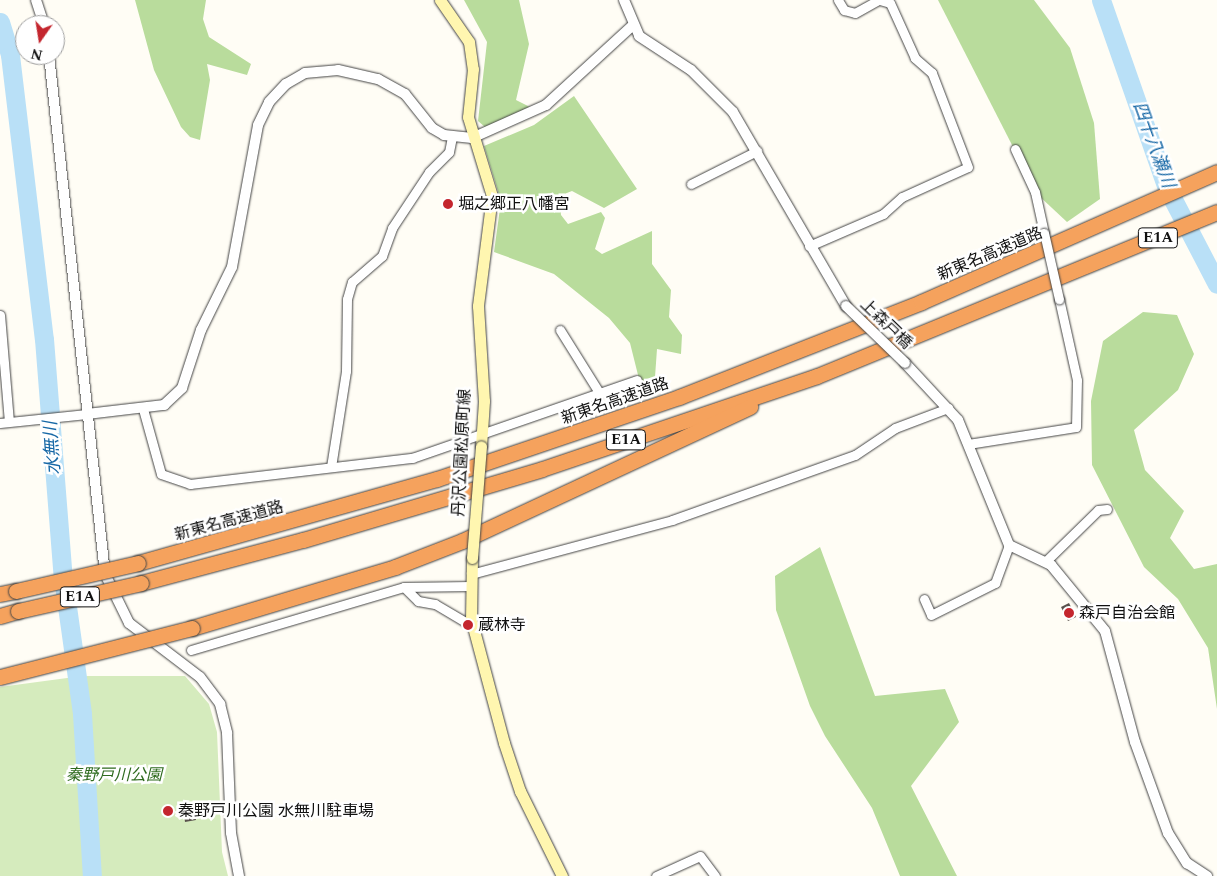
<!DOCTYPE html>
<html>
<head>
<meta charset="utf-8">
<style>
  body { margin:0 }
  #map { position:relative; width:1217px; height:876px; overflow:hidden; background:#fffdf5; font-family:Spectral,"Noto Sans JP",serif }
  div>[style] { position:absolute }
  .green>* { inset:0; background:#d5ebbd }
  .forest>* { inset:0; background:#b9dc9c }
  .river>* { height:19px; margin:-9.5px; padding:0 9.5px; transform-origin:9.5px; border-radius:9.5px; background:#b9e0f7 }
  .building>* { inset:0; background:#5a524d }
  .roads { filter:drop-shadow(0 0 1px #444) drop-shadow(0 0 1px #444) }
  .minor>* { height:9px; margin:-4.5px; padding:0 4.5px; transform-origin:4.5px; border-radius:4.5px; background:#fff }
  .tertiary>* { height:10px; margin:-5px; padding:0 5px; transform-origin:5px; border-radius:5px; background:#fff }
  .secondary>* { height:11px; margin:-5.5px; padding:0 5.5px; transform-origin:5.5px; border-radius:5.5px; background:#fff6b0 }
  .motorway>* { height:15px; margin:-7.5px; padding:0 7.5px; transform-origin:7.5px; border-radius:7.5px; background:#f5a25d }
  .bridges { filter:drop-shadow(0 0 1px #444) drop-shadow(0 0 1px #444) }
  .minor-bridge>* { height:9px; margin:-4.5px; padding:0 4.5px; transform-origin:4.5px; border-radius:4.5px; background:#fff }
  .tertiary-bridge>* { height:10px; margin:-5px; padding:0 5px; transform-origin:5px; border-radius:5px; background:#fff }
  .secondary-bridge>* { height:11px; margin:-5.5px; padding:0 5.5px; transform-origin:5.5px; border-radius:5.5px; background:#fff6b0 }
  .motorway-bridge>* { height:15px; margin:-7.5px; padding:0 7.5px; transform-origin:7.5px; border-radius:7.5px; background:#f5a25d }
  .dots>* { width:14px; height:14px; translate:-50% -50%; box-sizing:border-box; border:2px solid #fff; border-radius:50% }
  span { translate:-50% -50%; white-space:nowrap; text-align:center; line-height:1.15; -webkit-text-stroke:5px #fff; paint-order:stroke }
  .shield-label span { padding:1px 4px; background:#fff; border:1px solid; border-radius:4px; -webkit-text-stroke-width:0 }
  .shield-label { font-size:15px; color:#111; font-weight:700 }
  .poi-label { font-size:16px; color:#111 }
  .left { translate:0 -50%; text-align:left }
  .street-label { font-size:16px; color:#111 }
  .park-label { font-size:16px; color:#2f6b1f; font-style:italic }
  .water-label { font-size:18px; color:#1768a6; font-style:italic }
  .north { position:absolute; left:15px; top:15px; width:50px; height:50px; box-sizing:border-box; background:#fff; border:1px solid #a0a0a0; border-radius:50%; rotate:193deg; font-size:14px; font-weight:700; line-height:20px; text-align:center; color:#111 }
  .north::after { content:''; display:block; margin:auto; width:18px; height:22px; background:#c4262e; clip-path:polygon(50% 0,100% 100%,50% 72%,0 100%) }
</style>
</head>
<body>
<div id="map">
  <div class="green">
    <i style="clip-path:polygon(82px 676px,185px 676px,209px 704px,217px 732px,222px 852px,228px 876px,0 876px,0 687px)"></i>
  </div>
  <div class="forest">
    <i style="clip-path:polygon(135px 0,206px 0,203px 19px,209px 37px,251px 64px,247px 75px,207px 64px,210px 80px,200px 140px,190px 137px,181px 127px,154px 70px)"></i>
    <i style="clip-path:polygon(464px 0,519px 0,529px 44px,516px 100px,530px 107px,485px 127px,478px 121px,487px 42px)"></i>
    <i style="clip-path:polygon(938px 0,1034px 0,1070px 48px,1094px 123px,1100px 199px,1067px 222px,1037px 194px)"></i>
    <i style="clip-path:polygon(574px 96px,637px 189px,604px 208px,572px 191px,559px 196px,561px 215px,568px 224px,601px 212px,605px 218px,595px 249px,602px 254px,652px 231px,652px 264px,671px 290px,669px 317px,682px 335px,681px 354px,657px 349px,655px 377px,663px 389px,654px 393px,641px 387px,630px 343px,609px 318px,554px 274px,494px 252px,501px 201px,484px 146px,534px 125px)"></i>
    <i style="clip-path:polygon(1143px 312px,1177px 315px,1194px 354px,1178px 390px,1134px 430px,1145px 470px,1184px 511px,1170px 538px,1194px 569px,1217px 564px,1217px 709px,1208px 648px,1178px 599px,1144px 567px,1092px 465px,1091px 401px,1103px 341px)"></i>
    <i style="clip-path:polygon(820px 547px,875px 696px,945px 689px,959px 722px,911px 786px,957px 876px,900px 876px,872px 808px,825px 736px,810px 706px,776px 610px,775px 576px)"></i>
  </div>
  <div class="river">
    <i style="left:1101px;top:0;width:199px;rotate:70.7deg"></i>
    <i style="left:1167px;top:188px;width:108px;rotate:62.5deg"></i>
    <i style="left:0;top:22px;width:34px;rotate:73deg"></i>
    <i style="left:10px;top:55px;width:286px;rotate:83.2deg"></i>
    <i style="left:44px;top:339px;width:240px;rotate:85.5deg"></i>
    <i style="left:63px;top:578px;width:137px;rotate:82deg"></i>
    <i style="left:82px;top:714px;width:162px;rotate:86.5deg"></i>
  </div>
  <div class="building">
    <i style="clip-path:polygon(1069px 603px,1076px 617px,1068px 621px,1061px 607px)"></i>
    <i style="clip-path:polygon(193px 804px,196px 820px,185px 822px,183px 806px)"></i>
  </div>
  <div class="roads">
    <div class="minor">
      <i style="left:838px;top:0;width:12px;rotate:59deg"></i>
      <i style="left:844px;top:10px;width:11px;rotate:15deg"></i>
      <i style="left:855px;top:13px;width:26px;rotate:-29deg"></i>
      <i style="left:1015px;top:149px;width:47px;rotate:65.1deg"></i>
      <i style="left:1035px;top:192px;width:42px;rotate:77.6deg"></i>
      <i style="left:691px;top:184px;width:74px;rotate:-26.6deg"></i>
      <i style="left:809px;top:246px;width:81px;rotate:-23.4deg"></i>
      <i style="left:883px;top:214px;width:25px;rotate:-42deg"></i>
      <i style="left:902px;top:197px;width:72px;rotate:-24.4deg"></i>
      <i style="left:968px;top:167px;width:101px;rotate:-111deg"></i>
      <i style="left:932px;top:73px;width:23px;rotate:-139deg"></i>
      <i style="left:915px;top:58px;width:60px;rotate:-114.4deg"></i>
      <i style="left:890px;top:3px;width:10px;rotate:-163deg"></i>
      <i style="left:0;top:315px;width:107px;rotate:85.2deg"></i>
      <i style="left:560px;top:330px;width:75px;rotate:58deg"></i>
      <i style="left:143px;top:409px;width:67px;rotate:74.5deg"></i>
      <i style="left:161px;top:474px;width:31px;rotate:19deg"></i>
      <i style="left:190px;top:484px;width:224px;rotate:-6.7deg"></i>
      <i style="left:412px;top:458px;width:238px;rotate:-19.1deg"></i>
      <i style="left:0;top:423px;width:87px;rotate:-5.9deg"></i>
      <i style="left:968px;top:444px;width:109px;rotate:-8.9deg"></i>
      <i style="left:1076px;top:427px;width:47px;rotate:-88.8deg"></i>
      <i style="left:1077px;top:380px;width:83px;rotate:-102.5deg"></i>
      <i style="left:331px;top:467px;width:97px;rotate:-81.1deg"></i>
      <i style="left:346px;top:371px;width:72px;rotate:-89.2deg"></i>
      <i style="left:347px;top:299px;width:18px;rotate:-74deg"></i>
      <i style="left:352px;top:282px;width:40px;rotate:-41deg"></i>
      <i style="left:382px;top:256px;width:30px;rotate:-70deg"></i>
      <i style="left:392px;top:228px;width:67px;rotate:-56.5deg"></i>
      <i style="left:429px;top:172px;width:28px;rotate:-45deg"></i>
      <i style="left:449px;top:152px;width:15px;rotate:-79deg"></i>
      <i style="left:1046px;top:561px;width:73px;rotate:-44.4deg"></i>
      <i style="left:1098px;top:510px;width:9px;rotate:-6deg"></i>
      <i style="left:471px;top:574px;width:208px;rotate:-15deg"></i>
      <i style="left:672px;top:520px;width:194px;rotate:-19.6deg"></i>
      <i style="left:855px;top:455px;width:48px;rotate:-34deg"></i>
      <i style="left:895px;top:428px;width:57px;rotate:-20.7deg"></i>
      <i style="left:404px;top:587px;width:20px;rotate:45deg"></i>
      <i style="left:418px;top:601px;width:17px;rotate:10deg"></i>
      <i style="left:435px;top:604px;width:43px;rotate:30.7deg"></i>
      <i style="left:924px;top:599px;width:17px;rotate:66deg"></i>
      <i style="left:931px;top:615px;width:72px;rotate:-26.6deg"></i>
      <i style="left:995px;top:583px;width:40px;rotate:-69.8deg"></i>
      <i style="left:191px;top:650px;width:222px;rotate:-16.5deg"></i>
      <i style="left:404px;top:587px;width:66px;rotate:-0.9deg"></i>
      <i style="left:656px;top:876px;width:48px;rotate:-24.4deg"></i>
      <i style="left:700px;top:856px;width:25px;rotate:53deg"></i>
    </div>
    <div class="tertiary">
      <i style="left:36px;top:0;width:26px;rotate:72deg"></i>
      <i style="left:624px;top:0;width:39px;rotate:67deg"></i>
      <i style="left:639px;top:36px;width:62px;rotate:33.2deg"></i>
      <i style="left:691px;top:70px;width:59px;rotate:45deg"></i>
      <i style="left:733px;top:112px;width:225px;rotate:59.8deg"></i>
      <i style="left:49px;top:55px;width:522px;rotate:83.84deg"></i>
      <i style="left:105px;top:574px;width:55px;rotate:63.9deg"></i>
      <i style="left:129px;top:623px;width:89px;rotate:37.3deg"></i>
      <i style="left:200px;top:677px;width:34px;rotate:53deg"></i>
      <i style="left:220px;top:704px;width:30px;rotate:76deg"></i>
      <i style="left:227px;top:733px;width:100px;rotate:87.7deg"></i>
      <i style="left:231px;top:833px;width:44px;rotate:79.5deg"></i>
      <i style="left:905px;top:363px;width:78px;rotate:47.1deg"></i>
      <i style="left:958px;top:420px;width:135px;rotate:67.8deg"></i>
      <i style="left:1009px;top:545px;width:47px;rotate:25.5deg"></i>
      <i style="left:1051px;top:565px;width:85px;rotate:50.7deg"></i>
      <i style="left:1105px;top:631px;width:115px;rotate:74.9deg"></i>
      <i style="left:1135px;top:742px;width:97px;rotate:70.1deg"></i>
      <i style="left:1168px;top:833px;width:36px;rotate:58deg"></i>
      <i style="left:1187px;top:863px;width:24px;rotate:33deg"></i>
      <i style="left:87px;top:414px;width:78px;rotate:-6.7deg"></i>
      <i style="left:164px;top:405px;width:25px;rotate:-43deg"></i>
      <i style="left:182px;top:388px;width:61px;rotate:-71.9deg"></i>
      <i style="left:201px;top:330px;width:70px;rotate:-63.8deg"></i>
      <i style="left:232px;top:267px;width:144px;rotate:-79.6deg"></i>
      <i style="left:258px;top:125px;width:25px;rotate:-64deg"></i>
      <i style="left:269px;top:102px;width:25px;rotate:-47deg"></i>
      <i style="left:286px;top:84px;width:22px;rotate:-30deg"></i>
      <i style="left:305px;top:73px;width:33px;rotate:-5deg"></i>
      <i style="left:338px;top:70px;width:41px;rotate:12.7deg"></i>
      <i style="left:378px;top:79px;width:31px;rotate:29deg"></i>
      <i style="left:405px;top:94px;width:43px;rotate:51.5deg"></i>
      <i style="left:432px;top:128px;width:14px;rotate:30deg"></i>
      <i style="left:444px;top:135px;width:28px;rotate:6deg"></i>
      <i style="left:472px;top:138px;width:81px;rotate:-24deg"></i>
      <i style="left:546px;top:105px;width:117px;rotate:-42.6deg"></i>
    </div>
    <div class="secondary">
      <i style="left:440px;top:0;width:51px;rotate:55.4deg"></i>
      <i style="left:469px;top:42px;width:27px;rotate:82deg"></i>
      <i style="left:473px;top:69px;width:48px;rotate:95.9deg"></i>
      <i style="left:468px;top:117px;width:83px;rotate:73.1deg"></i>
      <i style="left:492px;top:196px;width:111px;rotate:97.3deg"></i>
      <i style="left:478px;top:306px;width:95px;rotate:86.4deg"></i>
      <i style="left:484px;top:401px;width:45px;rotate:93.8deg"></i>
      <i style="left:472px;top:558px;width:61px;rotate:90.9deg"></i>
      <i style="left:471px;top:619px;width:128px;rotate:75.1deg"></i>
      <i style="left:504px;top:743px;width:51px;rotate:71.6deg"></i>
      <i style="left:520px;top:791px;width:95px;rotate:63.7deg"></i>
    </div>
    <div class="motorway">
      <i style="left:138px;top:563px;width:311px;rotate:-15.7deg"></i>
      <i style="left:437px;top:479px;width:256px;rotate:-18.7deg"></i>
      <i style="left:679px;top:397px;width:260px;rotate:-21.4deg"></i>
      <i style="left:921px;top:302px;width:323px;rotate:-23.7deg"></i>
      <i style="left:141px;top:583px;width:168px;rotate:-14.9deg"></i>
      <i style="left:303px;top:540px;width:249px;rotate:-16.5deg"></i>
      <i style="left:542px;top:469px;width:290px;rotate:-18.7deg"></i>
      <i style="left:817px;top:376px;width:432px;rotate:-22.3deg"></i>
      <i style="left:0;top:594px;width:16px;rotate:-11deg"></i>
      <i style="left:0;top:616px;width:19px;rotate:-16deg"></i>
      <i style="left:192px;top:628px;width:212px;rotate:-16.7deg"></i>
      <i style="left:395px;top:567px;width:72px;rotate:-21.2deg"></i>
      <i style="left:462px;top:541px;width:318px;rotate:-25deg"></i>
    </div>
  </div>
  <div class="bridges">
    <div class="minor-bridge">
      <i style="left:1044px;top:233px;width:68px;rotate:77.2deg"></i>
    </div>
    <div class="tertiary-bridge">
      <i style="left:846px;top:306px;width:82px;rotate:44deg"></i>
    </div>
    <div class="secondary-bridge">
      <i style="left:472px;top:558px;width:112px;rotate:-85.4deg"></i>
    </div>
    <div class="motorway-bridge">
      <i style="left:16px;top:591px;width:125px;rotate:-12.9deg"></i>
      <i style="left:18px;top:611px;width:126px;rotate:-12.8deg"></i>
      <i style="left:0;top:677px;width:198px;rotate:-14.3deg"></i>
    </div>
  </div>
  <div class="dots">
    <i style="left:448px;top:204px;background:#c4262e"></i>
    <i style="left:1069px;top:613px;background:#c4262e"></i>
    <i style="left:468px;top:625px;background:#c4262e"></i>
    <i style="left:168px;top:811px;background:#c4262e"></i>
  </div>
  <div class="shield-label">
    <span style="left:1158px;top:238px">E1A</span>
    <span style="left:626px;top:440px">E1A</span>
    <span style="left:80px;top:597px">E1A</span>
  </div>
  <div class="poi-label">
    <span class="left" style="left:458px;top:204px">堀之郷正八幡宮</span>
    <span class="left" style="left:1079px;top:613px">森戸自治会館</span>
    <span class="left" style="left:478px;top:625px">蔵林寺</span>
    <span class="left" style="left:178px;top:811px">秦野戸川公園 水無川駐車場</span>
  </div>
  <div class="street-label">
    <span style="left:990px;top:254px;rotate:-23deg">新東名高速道路</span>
    <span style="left:886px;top:324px;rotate:44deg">上森戸橋</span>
    <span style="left:615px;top:401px;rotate:-19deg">新東名高速道路</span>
    <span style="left:462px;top:453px;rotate:-87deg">丹沢公園松原町線</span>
    <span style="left:229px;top:521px;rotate:-15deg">新東名高速道路</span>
  </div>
  <div class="park-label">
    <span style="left:114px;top:775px">秦野戸川公園</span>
  </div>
  <div class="water-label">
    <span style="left:1153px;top:145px;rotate:70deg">四十八瀬川</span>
    <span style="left:53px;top:448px;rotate:-94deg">水無川</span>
  </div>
  <div class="north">N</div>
</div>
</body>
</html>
